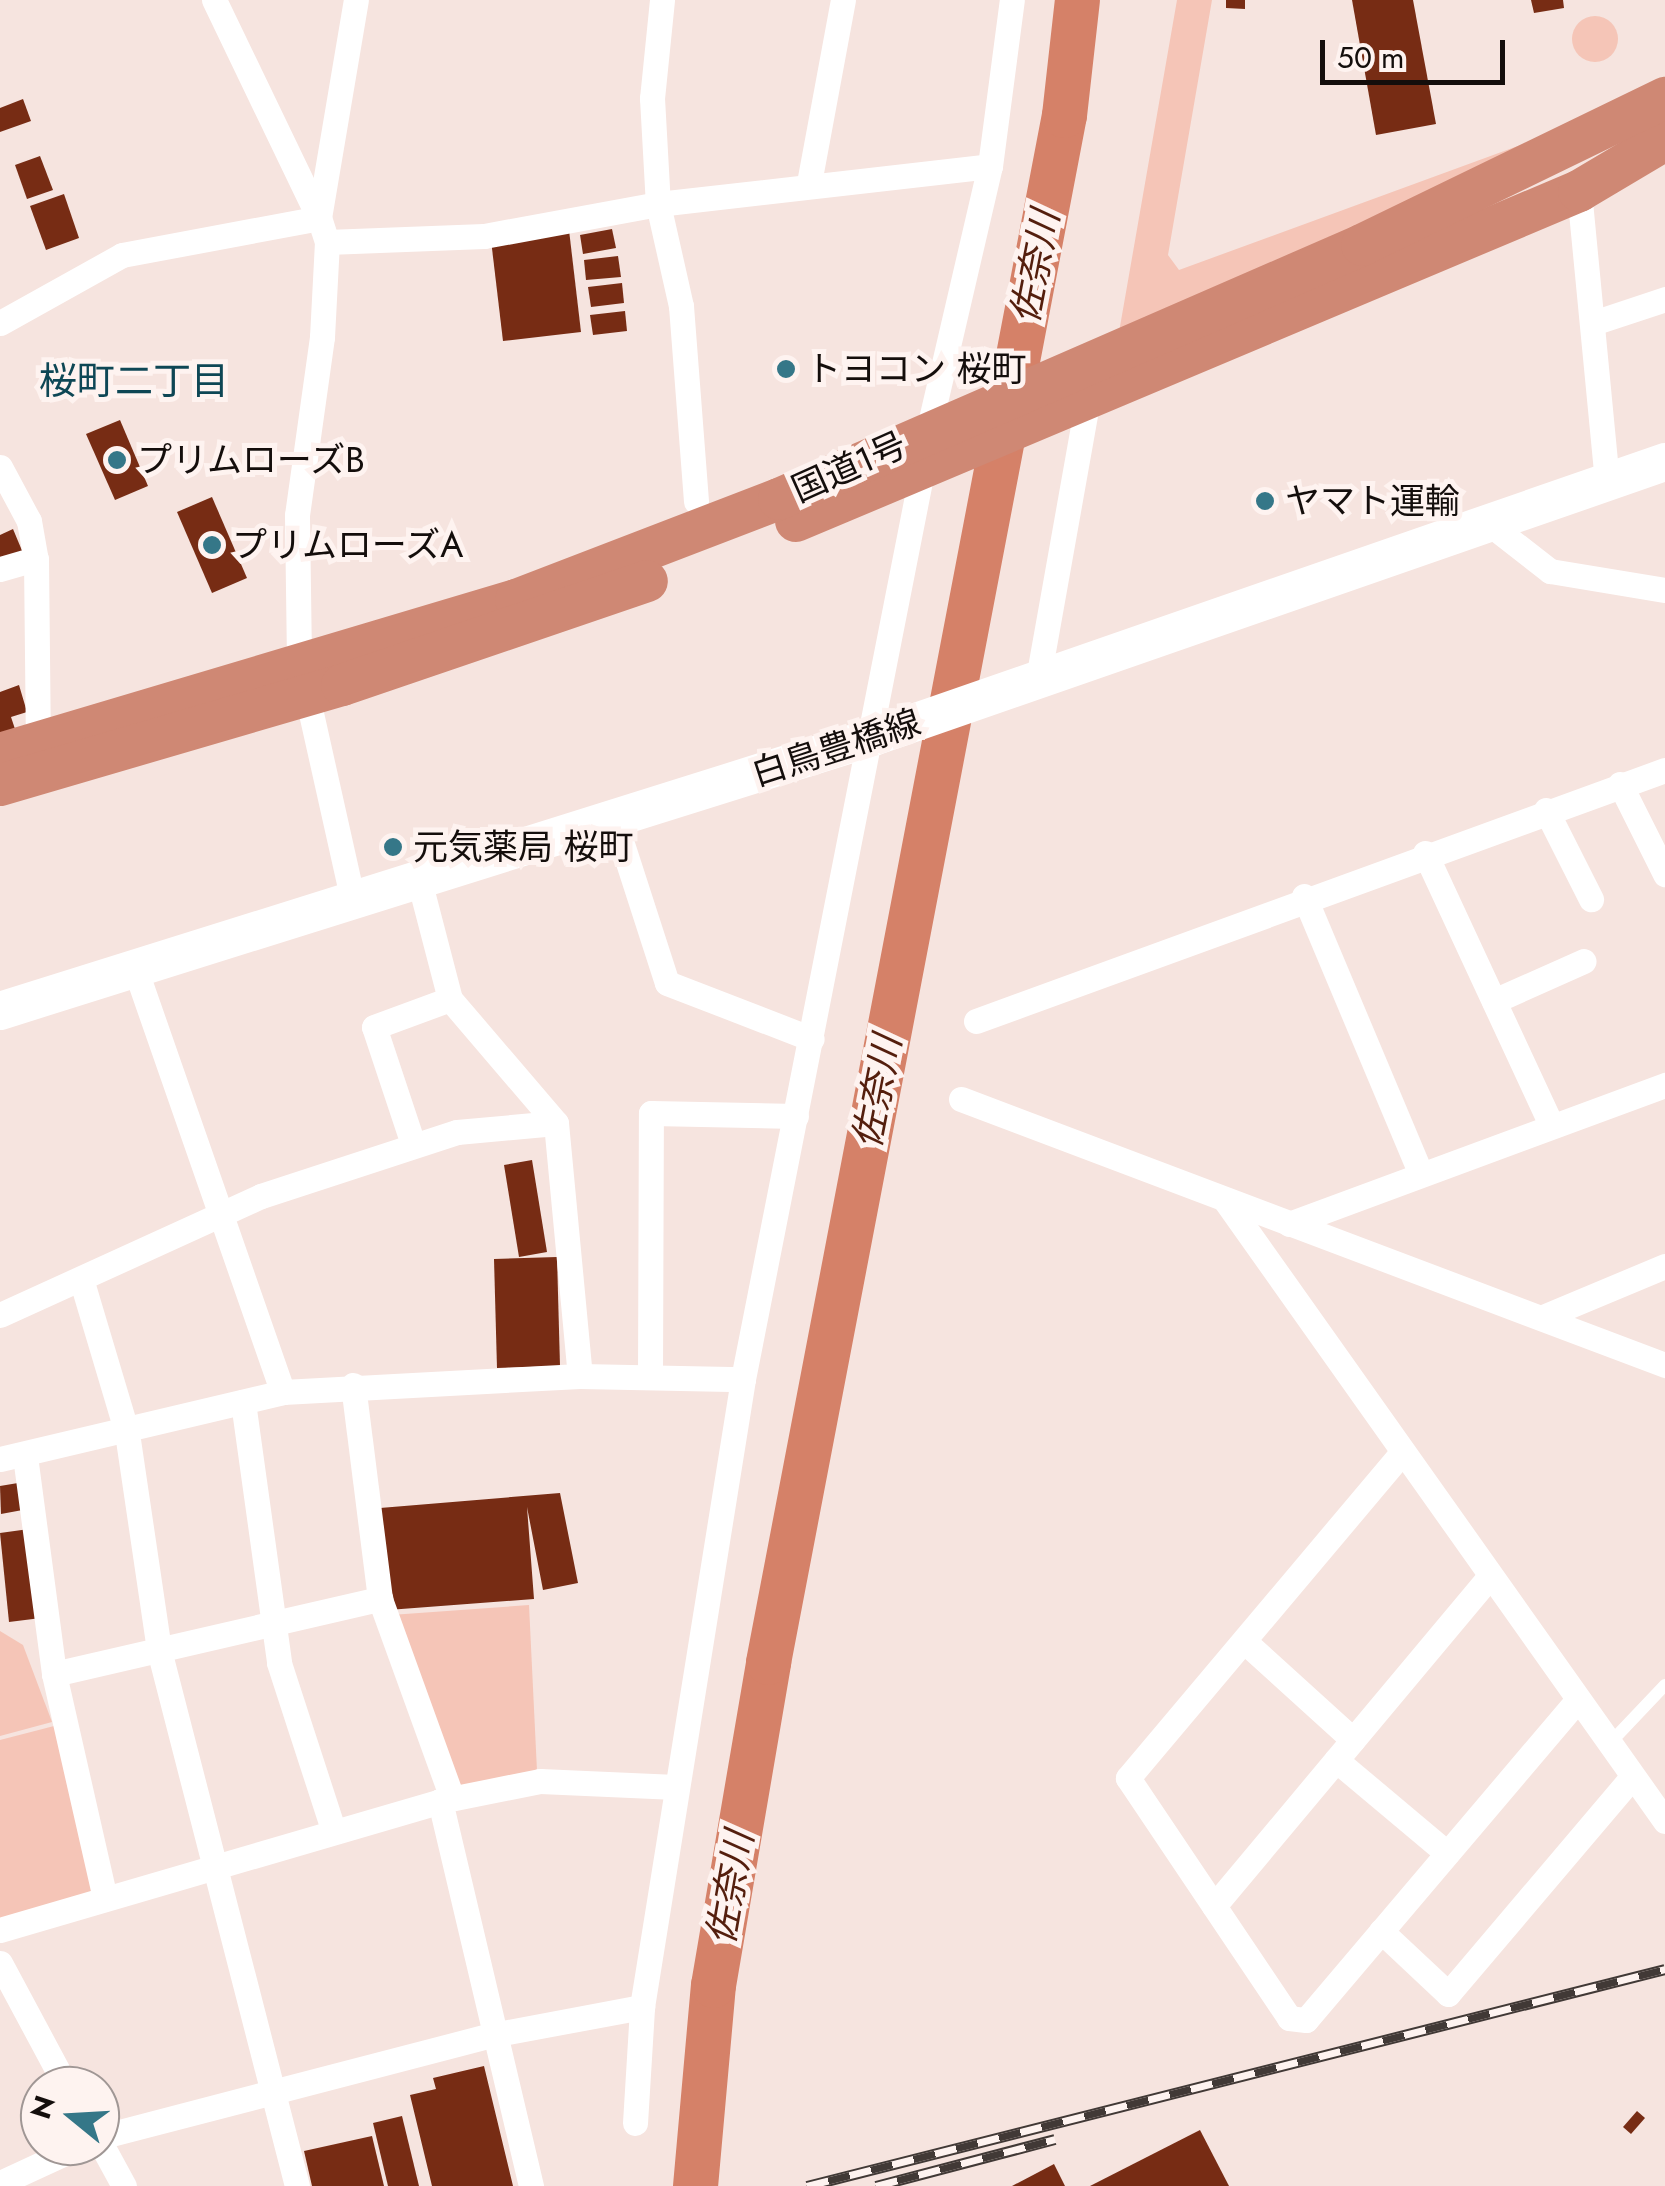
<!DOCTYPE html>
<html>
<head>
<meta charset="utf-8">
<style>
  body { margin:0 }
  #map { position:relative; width:1665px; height:2186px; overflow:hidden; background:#f6e4df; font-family:Jost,"Noto Sans JP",sans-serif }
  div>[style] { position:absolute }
  .green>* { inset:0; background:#f5c5b7 }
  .round { border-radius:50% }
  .river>* { height:45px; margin:-22.5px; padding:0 22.5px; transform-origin:22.5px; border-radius:22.5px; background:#d58168 }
  .building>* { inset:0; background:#772c14 }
  .service>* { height:12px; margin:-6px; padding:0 6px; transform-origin:6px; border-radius:6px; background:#fff }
  .minor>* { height:25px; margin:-12.5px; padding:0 12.5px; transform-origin:12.5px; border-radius:12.5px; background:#fff }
  .secondary>* { height:38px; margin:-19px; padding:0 19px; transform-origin:19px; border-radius:19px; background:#fff }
  .trunk>* { height:42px; margin:-21px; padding:0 21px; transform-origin:21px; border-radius:21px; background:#cf8874 }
  .rail>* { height:11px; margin-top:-5.5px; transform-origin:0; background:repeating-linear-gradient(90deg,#fef3f0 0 22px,#413936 0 44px); box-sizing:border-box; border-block:2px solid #413936 }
  .dots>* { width:28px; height:28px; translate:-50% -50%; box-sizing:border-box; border:5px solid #fef3f0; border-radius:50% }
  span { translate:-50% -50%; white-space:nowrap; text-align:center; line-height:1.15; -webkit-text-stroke:10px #fef3f0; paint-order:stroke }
  .poi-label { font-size:35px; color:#140e0c }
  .left { translate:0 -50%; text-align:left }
  .street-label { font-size:35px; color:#140e0c }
  .water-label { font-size:38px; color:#541e0d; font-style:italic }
  .neighbourhood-label { font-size:38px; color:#0e4755 }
  .north { position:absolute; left:20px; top:2066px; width:100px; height:100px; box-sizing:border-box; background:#fef3f0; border:2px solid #a09795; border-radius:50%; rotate:288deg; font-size:28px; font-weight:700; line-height:40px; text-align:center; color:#140e0c }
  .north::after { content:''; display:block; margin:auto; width:35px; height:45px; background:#357788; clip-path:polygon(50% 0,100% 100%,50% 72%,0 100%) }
  .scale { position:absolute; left:1320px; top:40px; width:185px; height:45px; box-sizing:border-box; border:5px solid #140e0c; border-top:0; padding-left:12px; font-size:30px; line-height:35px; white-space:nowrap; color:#140e0c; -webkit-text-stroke:8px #fef3f0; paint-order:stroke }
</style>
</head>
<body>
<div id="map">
  <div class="green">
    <i style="clip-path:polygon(1177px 0,1212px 0,1168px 255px,1179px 270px,1578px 124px,1118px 338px)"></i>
    <i class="round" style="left:1572px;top:16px;width:46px;height:46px"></i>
    <i style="clip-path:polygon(529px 1605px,537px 1771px,460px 1788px,391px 1615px)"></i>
    <i style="clip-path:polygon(0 1631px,23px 1645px,52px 1722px,0 1736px)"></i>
    <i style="clip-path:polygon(58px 1725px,98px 1893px,0 1923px,0 1740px)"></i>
  </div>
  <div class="river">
    <i style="left:695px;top:2186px;width:202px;rotate:-84.9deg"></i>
    <i style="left:713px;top:1985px;width:328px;rotate:-80.3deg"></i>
    <i style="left:768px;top:1662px;width:1575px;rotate:-79.17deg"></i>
    <i style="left:1064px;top:115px;width:116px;rotate:-83.6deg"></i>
  </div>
  <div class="building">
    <i style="clip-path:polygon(1226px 0,1245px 0,1245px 9px,1226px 8px)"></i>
    <i style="clip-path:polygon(1352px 0,1413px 0,1436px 124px,1376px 135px)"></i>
    <i style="clip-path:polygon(1531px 0,1563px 0,1564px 8px,1534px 13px)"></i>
    <i style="clip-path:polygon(23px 99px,31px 121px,0 132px,0 108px)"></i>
    <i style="clip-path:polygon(40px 156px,53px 190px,27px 199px,15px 165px)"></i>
    <i style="clip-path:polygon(64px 194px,79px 238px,46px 250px,30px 206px)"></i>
    <i style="clip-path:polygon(612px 229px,616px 248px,583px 254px,580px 235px)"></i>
    <i style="clip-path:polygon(569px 230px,581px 332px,503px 341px,491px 240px)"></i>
    <i style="clip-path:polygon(618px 256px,621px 277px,586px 280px,584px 260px)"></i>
    <i style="clip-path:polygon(622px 283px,624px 303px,591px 307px,588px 287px)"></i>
    <i style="clip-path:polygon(625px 311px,627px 331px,593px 335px,590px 315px)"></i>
    <i style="clip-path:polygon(120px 420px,148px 486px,115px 500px,86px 434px)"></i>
    <i style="clip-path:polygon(212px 497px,247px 578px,212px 593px,177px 512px)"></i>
    <i style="clip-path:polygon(13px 529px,23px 553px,0 563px,0 535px)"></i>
    <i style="clip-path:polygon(19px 685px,27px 712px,11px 717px,16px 732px,0 738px,0 692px)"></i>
    <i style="clip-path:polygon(532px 1160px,547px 1252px,519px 1257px,504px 1165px)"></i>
    <i style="clip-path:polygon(557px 1257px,560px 1366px,497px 1368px,494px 1259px)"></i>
    <i style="clip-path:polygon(24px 1482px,28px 1509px,1px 1514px,0 1486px)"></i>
    <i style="clip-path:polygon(560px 1493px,578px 1583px,543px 1590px,527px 1507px,534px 1599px,388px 1610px,380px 1508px)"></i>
    <i style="clip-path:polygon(29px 1529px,41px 1618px,9px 1622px,0 1533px)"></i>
    <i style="clip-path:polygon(484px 2066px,513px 2186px,432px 2186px,410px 2095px,436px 2089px,433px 2078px)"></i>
    <i style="clip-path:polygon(1637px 2111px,1645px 2118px,1631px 2134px,1623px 2127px)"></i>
    <i style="clip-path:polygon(402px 2116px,419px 2186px,388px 2186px,373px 2123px)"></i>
    <i style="clip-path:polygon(1200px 2130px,1229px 2186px,1090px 2186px)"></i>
    <i style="clip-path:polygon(372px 2136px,384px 2186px,312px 2186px,304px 2151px)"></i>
    <i style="clip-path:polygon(1054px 2164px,1065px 2186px,1012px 2186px)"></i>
  </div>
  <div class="service">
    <i style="left:1610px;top:1743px;width:80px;rotate:-46.5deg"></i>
  </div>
  <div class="minor">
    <i style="left:662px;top:0;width:99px;rotate:95.8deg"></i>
    <i style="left:652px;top:98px;width:106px;rotate:86.8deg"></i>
    <i style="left:658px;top:204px;width:105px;rotate:77.3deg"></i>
    <i style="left:681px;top:306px;width:196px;rotate:85.6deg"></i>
    <i style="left:809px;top:183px;width:186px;rotate:-79.5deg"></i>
    <i style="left:1579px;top:191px;width:291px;rotate:84.5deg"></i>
    <i style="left:327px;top:242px;width:157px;rotate:-2.2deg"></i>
    <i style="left:484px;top:236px;width:177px;rotate:-10.4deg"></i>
    <i style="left:658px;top:204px;width:334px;rotate:-6.5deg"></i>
    <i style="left:0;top:323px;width:140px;rotate:-29.1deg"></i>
    <i style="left:122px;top:255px;width:200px;rotate:-10.6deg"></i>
    <i style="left:319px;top:218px;width:242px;rotate:-115.7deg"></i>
    <i style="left:1593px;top:323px;width:76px;rotate:-18.4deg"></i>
    <i style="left:928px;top:432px;width:273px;rotate:-76.9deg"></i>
    <i style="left:990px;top:166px;width:167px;rotate:-82.5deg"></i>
    <i style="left:0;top:467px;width:61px;rotate:61.8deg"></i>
    <i style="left:29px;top:521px;width:39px;rotate:80deg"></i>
    <i style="left:36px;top:559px;width:183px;rotate:89.4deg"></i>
    <i style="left:1487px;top:522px;width:80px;rotate:37.9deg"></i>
    <i style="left:1550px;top:571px;width:117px;rotate:9.4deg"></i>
    <i style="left:0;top:569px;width:37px;rotate:-16deg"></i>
    <i style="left:1038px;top:679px;width:285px;rotate:-79.9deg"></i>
    <i style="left:1620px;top:784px;width:101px;rotate:63.4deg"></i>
    <i style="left:1546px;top:810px;width:100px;rotate:63.2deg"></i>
    <i style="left:614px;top:819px;width:172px;rotate:72.1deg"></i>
    <i style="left:667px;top:983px;width:155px;rotate:21.1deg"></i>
    <i style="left:1425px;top:853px;width:300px;rotate:65.1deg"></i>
    <i style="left:419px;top:880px;width:123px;rotate:75.4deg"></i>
    <i style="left:450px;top:999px;width:163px;rotate:49.5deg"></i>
    <i style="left:556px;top:1123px;width:254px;rotate:84.6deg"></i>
    <i style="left:1304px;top:896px;width:302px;rotate:67.2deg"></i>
    <i style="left:353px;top:901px;width:247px;rotate:-102.6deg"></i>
    <i style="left:299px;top:660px;width:145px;rotate:-90.8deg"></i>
    <i style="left:297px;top:515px;width:180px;rotate:-82deg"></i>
    <i style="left:322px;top:337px;width:95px;rotate:-87deg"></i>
    <i style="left:327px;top:242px;width:25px;rotate:-108deg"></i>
    <i style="left:319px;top:218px;width:221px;rotate:-80.4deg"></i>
    <i style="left:136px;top:971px;width:446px;rotate:70.8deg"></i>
    <i style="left:1494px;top:1001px;width:98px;rotate:-24deg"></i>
    <i style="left:976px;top:1021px;width:733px;rotate:-20.02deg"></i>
    <i style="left:961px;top:1099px;width:753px;rotate:20.7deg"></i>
    <i style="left:413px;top:1144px;width:123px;rotate:-108.4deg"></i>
    <i style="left:374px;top:1027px;width:81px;rotate:-20.2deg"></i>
    <i style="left:1225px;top:1200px;width:761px;rotate:54.68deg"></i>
    <i style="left:1289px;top:1224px;width:401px;rotate:-20.3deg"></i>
    <i style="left:82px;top:1282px;width:158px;rotate:73.4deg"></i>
    <i style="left:127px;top:1433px;width:219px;rotate:81.6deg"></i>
    <i style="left:159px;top:1650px;width:553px;rotate:75.56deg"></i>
    <i style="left:0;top:1315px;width:287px;rotate:-24.5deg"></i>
    <i style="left:261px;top:1196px;width:206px;rotate:-18.1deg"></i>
    <i style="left:457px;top:1132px;width:99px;rotate:-5.2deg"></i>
    <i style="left:1543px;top:1317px;width:132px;rotate:-22.7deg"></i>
    <i style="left:650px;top:1377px;width:264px;rotate:-89.8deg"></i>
    <i style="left:651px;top:1113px;width:145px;rotate:1.2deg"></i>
    <i style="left:353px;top:1385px;width:216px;rotate:82.8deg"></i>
    <i style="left:380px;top:1599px;width:212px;rotate:70.1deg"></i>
    <i style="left:243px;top:1402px;width:263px;rotate:82.1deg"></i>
    <i style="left:279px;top:1663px;width:175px;rotate:72deg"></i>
    <i style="left:25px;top:1456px;width:220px;rotate:82.4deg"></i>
    <i style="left:54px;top:1674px;width:230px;rotate:77.2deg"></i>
    <i style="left:1399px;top:1456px;width:421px;rotate:130.1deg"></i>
    <i style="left:1128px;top:1778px;width:289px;rotate:56.1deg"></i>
    <i style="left:1289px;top:2018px;width:17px;rotate:7deg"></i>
    <i style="left:1306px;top:2020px;width:417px;rotate:-49.7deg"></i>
    <i style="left:0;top:1459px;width:291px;rotate:-13.3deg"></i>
    <i style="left:283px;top:1392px;width:297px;rotate:-3.1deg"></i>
    <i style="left:580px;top:1376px;width:163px;rotate:1.1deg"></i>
    <i style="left:1244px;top:1641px;width:147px;rotate:42.2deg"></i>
    <i style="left:54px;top:1674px;width:335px;rotate:-13deg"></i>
    <i style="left:1336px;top:1760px;width:145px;rotate:40deg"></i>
    <i style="left:440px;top:1801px;width:396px;rotate:76.7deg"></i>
    <i style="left:1214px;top:1906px;width:425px;rotate:-50.1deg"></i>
    <i style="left:0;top:1930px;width:459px;rotate:-16.3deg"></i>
    <i style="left:440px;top:1801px;width:102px;rotate:-11.3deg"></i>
    <i style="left:540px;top:1781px;width:136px;rotate:2.5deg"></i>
    <i style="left:1381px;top:1931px;width:92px;rotate:43.2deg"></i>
    <i style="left:1448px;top:1994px;width:285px;rotate:-49.7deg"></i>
    <i style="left:0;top:1963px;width:140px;rotate:61.8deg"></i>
    <i style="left:635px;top:2123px;width:116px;rotate:-86.5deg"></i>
    <i style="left:642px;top:2007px;width:636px;rotate:-80.86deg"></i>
    <i style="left:743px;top:1379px;width:925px;rotate:-78.85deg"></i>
    <i style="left:100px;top:2137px;width:405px;rotate:-14.6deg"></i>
    <i style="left:492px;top:2035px;width:153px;rotate:-10.6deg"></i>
    <i style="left:100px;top:2142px;width:50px;rotate:61.4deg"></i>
    <i style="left:0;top:2183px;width:88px;rotate:-24.8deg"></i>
  </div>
  <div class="secondary">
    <i style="left:0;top:1011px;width:915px;rotate:-17.42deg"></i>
    <i style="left:873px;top:737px;width:838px;rotate:-19.15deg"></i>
  </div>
  <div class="trunk">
    <i style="left:796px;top:521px;width:850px;rotate:-22.85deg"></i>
    <i style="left:1579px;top:191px;width:100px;rotate:-30.7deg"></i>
    <i style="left:0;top:754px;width:538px;rotate:-16.62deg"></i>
    <i style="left:516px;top:600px;width:282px;rotate:-21deg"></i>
    <i style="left:779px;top:499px;width:636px;rotate:-23.54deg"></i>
    <i style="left:1362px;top:245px;width:337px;rotate:-25.9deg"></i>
    <i style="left:0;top:785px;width:356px;rotate:-16.3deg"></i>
    <i style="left:342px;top:685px;width:322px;rotate:-18.8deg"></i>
  </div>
  <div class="rail">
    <i style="left:807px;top:2186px;width:885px;rotate:-14.19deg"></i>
    <i style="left:876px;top:2186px;width:185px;rotate:-14.7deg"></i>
  </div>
  <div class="dots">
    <i style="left:786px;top:369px;background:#357788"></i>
    <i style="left:117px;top:460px;background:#357788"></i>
    <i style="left:1265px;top:501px;background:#357788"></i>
    <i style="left:212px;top:545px;background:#357788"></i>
    <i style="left:393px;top:847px;background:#357788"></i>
  </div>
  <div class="poi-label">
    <span class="left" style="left:806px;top:369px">トヨコン 桜町</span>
    <span class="left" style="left:137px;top:460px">プリムローズB</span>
    <span class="left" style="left:1285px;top:501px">ヤマト運輸</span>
    <span class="left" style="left:232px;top:545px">プリムローズA</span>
    <span class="left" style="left:413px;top:847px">元気薬局 桜町</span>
  </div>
  <div class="street-label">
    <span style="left:849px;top:467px;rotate:-24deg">国道1号</span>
    <span style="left:836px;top:748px;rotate:-18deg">白鳥豊橋線</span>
  </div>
  <div class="water-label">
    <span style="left:1035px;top:267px;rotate:-79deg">佐奈川</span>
    <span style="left:877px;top:1092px;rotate:-79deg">佐奈川</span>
    <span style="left:730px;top:1888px;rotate:-80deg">佐奈川</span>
  </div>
  <div class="neighbourhood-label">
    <span style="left:134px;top:381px">桜町二丁目</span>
  </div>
  <div class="north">N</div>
  <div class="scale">50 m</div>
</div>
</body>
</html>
